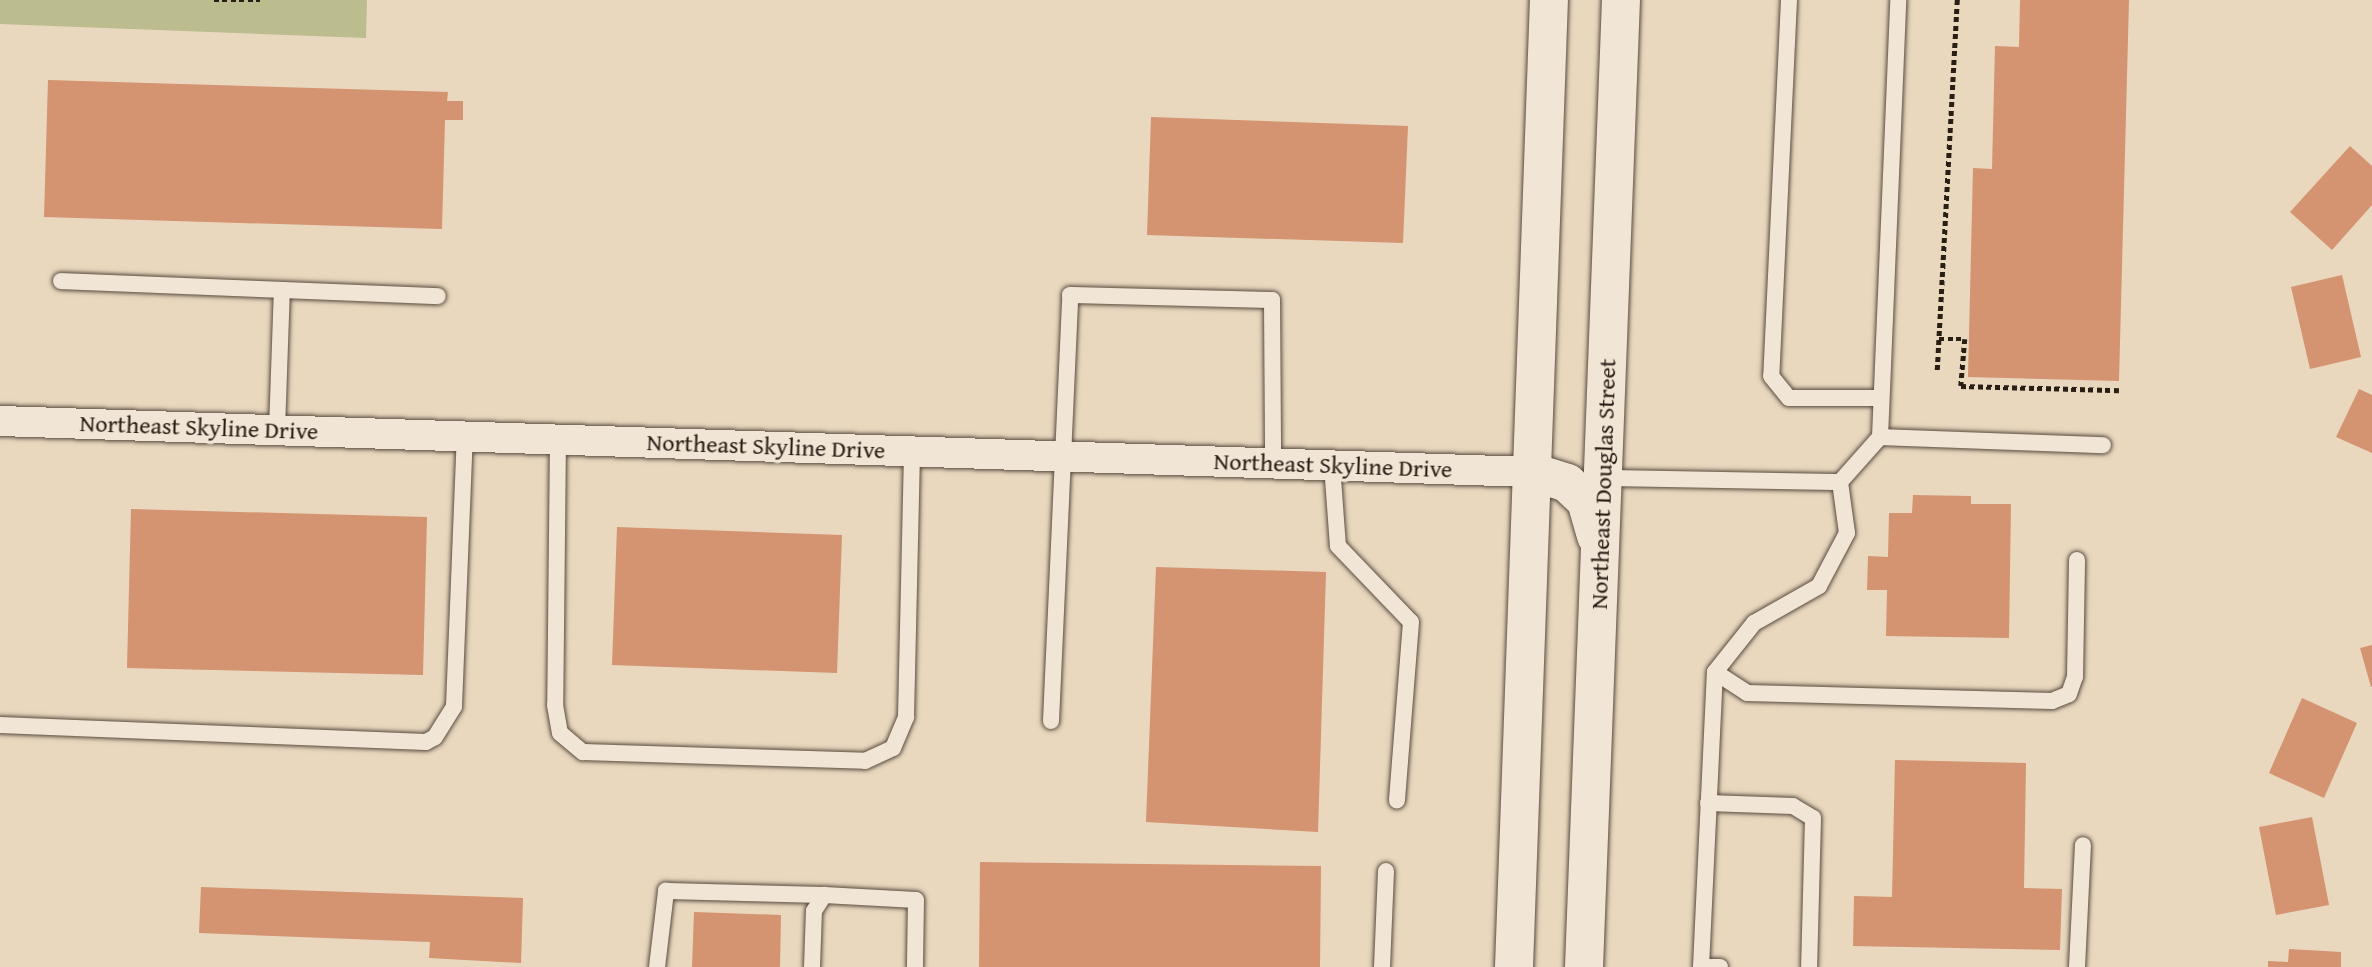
<!DOCTYPE html>
<html>
<head>
<meta charset="utf-8">
<style>
  body { margin:0 }
  #map { position:relative; width:2372px; height:967px; overflow:hidden; background:#e9d7be; font-family:"Gentium Book Plus",serif }
  div>[style] { position:absolute }
  .green>* { inset:0; background:#bbbd8e }
  .building>* { inset:0; background:#d49371 }
  .path>* { height:4.5px; margin-top:-2.25px; transform-origin:0; background:repeating-linear-gradient(90deg,#281e14 0 5px,transparent 0 8.5px) }
  .roads { filter:drop-shadow(0 0 2px #584c3e) drop-shadow(0 0 2px #584c3e) }
  .service>* { height:16px; margin:-8px; padding:0 8px; transform-origin:8px; border-radius:8px; background:#f1e5d5 }
  .minor>* { height:30px; margin:-15px; padding:0 15px; transform-origin:15px; border-radius:15px; background:#f1e5d5 }
  .secondary>* { height:38px; margin:-19px; padding:0 19px; transform-origin:19px; border-radius:19px; background:#f1e5d5 }
  span { translate:-50% -50%; white-space:nowrap; text-align:center; line-height:1.15; -webkit-text-stroke:7px #f1e5d5; paint-order:stroke }
  .street-label { font-size:24px; color:#281e14 }
</style>
</head>
<body>
<div id="map">
  <div class="green">
    <i style="clip-path:polygon(0 0,367px 0,366px 38px,0 24px)"></i>
  </div>
  <div class="building">
    <i style="clip-path:polygon(2020px 0,2129px 0,2119px 381px,1968px 377px,1973px 168px,1992px 169px,1995px 46px,2019px 47px)"></i>
    <i style="clip-path:polygon(48px 80px,448px 92px,447px 101px,463px 101px,463px 120px,445px 120px,442px 229px,44px 217px)"></i>
    <i style="clip-path:polygon(1151px 117px,1408px 126px,1403px 243px,1147px 235px)"></i>
    <i style="clip-path:polygon(2350px 146px,2372px 166px,2372px 205px,2332px 250px,2290px 212px)"></i>
    <i style="clip-path:polygon(2342px 275px,2361px 357px,2310px 369px,2291px 287px)"></i>
    <i style="clip-path:polygon(2359px 389px,2372px 395px,2372px 453px,2336px 437px)"></i>
    <i style="clip-path:polygon(1913px 495px,1971px 496px,1971px 504px,2011px 504px,2009px 638px,1886px 636px,1887px 590px,1867px 590px,1868px 556px,1888px 557px,1889px 513px,1912px 513px)"></i>
    <i style="clip-path:polygon(131px 509px,427px 517px,423px 675px,127px 668px)"></i>
    <i style="clip-path:polygon(617px 527px,842px 535px,837px 673px,612px 665px)"></i>
    <i style="clip-path:polygon(1156px 567px,1326px 572px,1318px 832px,1146px 822px)"></i>
    <i style="clip-path:polygon(2372px 645px,2372px 687px,2371px 687px,2360px 648px)"></i>
    <i style="clip-path:polygon(2302px 698px,2357px 723px,2324px 798px,2269px 773px)"></i>
    <i style="clip-path:polygon(1895px 760px,2026px 763px,2024px 888px,2062px 889px,2060px 950px,1853px 946px,1854px 896px,1892px 897px)"></i>
    <i style="clip-path:polygon(2312px 817px,2329px 905px,2276px 915px,2259px 827px)"></i>
    <i style="clip-path:polygon(980px 862px,1321px 866px,1320px 967px,979px 967px)"></i>
    <i style="clip-path:polygon(201px 887px,523px 898px,521px 963px,429px 958px,430px 942px,199px 933px)"></i>
    <i style="clip-path:polygon(694px 912px,781px 915px,780px 967px,692px 967px)"></i>
    <i style="clip-path:polygon(2289px 949px,2341px 952px,2341px 967px,2268px 967px,2268px 961px,2288px 962px)"></i>
  </div>
  <div class="path">
    <i style="left:214px;top:0;width:46px"></i>
    <i style="left:1939px;top:339px;width:26px"></i>
    <i style="left:1965px;top:339px;width:47px;rotate:94.9deg"></i>
    <i style="left:1961px;top:386px;width:158px;rotate:1.5deg"></i>
    <i style="left:1937px;top:370px;width:371px;rotate:-86.9deg"></i>
  </div>
  <div class="roads">
    <div class="service">
      <i style="left:1789px;top:0;width:376px;rotate:92.7deg"></i>
      <i style="left:1771px;top:376px;width:28px;rotate:51deg"></i>
      <i style="left:1789px;top:398px;width:92px"></i>
      <i style="left:61px;top:281px;width:377px;rotate:2.3deg"></i>
      <i style="left:277px;top:430px;width:140px;rotate:-88deg"></i>
      <i style="left:1880px;top:437px;width:223px;rotate:2.1deg"></i>
      <i style="left:558px;top:439px;width:266px;rotate:90.6deg"></i>
      <i style="left:555px;top:705px;width:28px;rotate:80deg"></i>
      <i style="left:560px;top:733px;width:30px;rotate:40deg"></i>
      <i style="left:583px;top:752px;width:282px;rotate:1.8deg"></i>
      <i style="left:865px;top:761px;width:31px;rotate:-25deg"></i>
      <i style="left:893px;top:748px;width:34px;rotate:-67deg"></i>
      <i style="left:906px;top:717px;width:266px;rotate:-88.7deg"></i>
      <i style="left:1332px;top:465px;width:81px;rotate:85.8deg"></i>
      <i style="left:1338px;top:546px;width:105px;rotate:46.2deg"></i>
      <i style="left:1411px;top:622px;width:179px;rotate:94.5deg"></i>
      <i style="left:1604px;top:478px;width:236px;rotate:1deg"></i>
      <i style="left:1715px;top:672px;width:38px;rotate:33deg"></i>
      <i style="left:1747px;top:693px;width:305px;rotate:1.5deg"></i>
      <i style="left:2052px;top:701px;width:18px;rotate:-22deg"></i>
      <i style="left:2069px;top:694px;width:18px;rotate:-71deg"></i>
      <i style="left:2075px;top:677px;width:117px;rotate:-89deg"></i>
      <i style="left:1051px;top:721px;width:426px;rotate:-87.4deg"></i>
      <i style="left:1070px;top:295px;width:202px;rotate:1.4deg"></i>
      <i style="left:1272px;top:300px;width:163px;rotate:89.6deg"></i>
      <i style="left:0;top:725px;width:426px;rotate:2.3deg"></i>
      <i style="left:426px;top:742px;width:10px;rotate:-29deg"></i>
      <i style="left:435px;top:737px;width:36px;rotate:-58deg"></i>
      <i style="left:454px;top:706px;width:270px;rotate:-87.7deg"></i>
      <i style="left:1708px;top:803px;width:85px;rotate:2deg"></i>
      <i style="left:1793px;top:806px;width:23px;rotate:31deg"></i>
      <i style="left:1813px;top:818px;width:149px;rotate:91.5deg"></i>
      <i style="left:657px;top:967px;width:77px;rotate:-83.2deg"></i>
      <i style="left:666px;top:891px;width:158px;rotate:1.5deg"></i>
      <i style="left:812px;top:967px;width:56px;rotate:-88deg"></i>
      <i style="left:814px;top:911px;width:19px;rotate:-58deg"></i>
      <i style="left:824px;top:895px;width:92px;rotate:3.1deg"></i>
      <i style="left:916px;top:900px;width:67px;rotate:90.9deg"></i>
      <i style="left:1382px;top:967px;width:96px;rotate:-87.6deg"></i>
      <i style="left:1701px;top:967px;width:295px;rotate:-87.3deg"></i>
      <i style="left:1715px;top:672px;width:63px;rotate:-51.5deg"></i>
      <i style="left:1754px;top:623px;width:75px;rotate:-29.6deg"></i>
      <i style="left:1819px;top:586px;width:60px;rotate:-62.2deg"></i>
      <i style="left:1847px;top:533px;width:51px;rotate:-97.8deg"></i>
      <i style="left:1840px;top:482px;width:60px;rotate:-48.4deg"></i>
      <i style="left:1880px;top:437px;width:437px;rotate:-87.6deg"></i>
      <i style="left:1701px;top:967px;width:19px"></i>
      <i style="left:2077px;top:967px;width:122px;rotate:-87.2deg"></i>
    </div>
    <div class="minor">
      <i style="left:0;top:421px;width:1533px;rotate:1.91deg"></i>
    </div>
    <div class="secondary">
      <i style="left:1532px;top:472px;width:37px;rotate:17deg"></i>
      <i style="left:1567px;top:483px;width:26px;rotate:43deg"></i>
      <i style="left:1586px;top:501px;width:37px;rotate:74deg"></i>
      <i style="left:1514px;top:967px;width:968px;rotate:-87.93deg"></i>
      <i style="left:1584px;top:967px;width:968px;rotate:-87.81deg"></i>
    </div>
  </div>
  <div class="street-label">
    <span style="left:199px;top:427px;rotate:2deg">Northeast Skyline Drive</span>
    <span style="left:766px;top:446px;rotate:2deg">Northeast Skyline Drive</span>
    <span style="left:1333px;top:465px;rotate:2deg">Northeast Skyline Drive</span>
    <span style="left:1603px;top:484px;rotate:-88deg">Northeast Douglas Street</span>
  </div>
</div>
</body>
</html>
